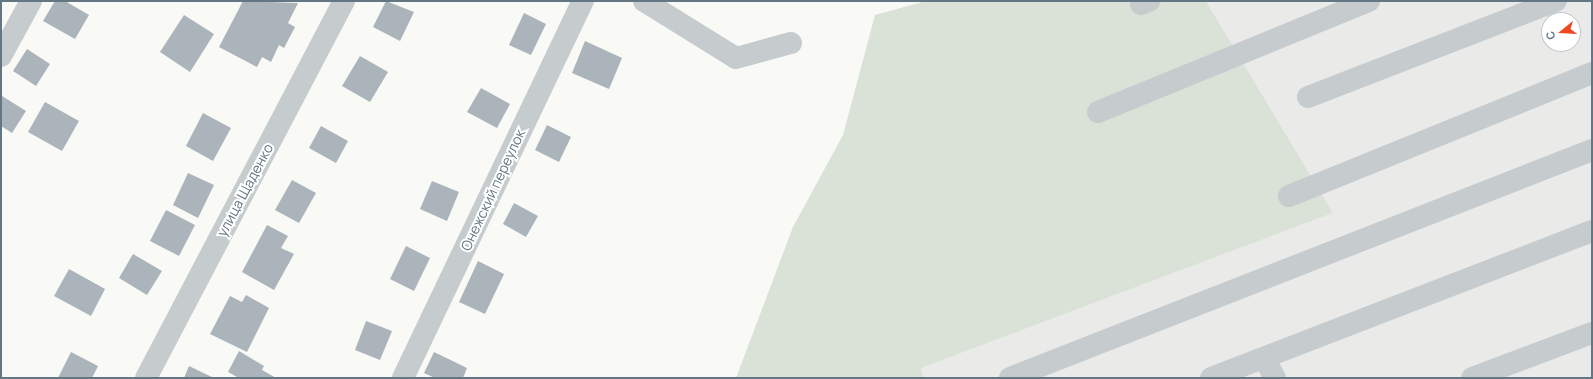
<!DOCTYPE html>
<html>
<head>
<meta charset="utf-8">
<style>
  body { margin:0 }
  #map { position:relative; width:1593px; height:379px; overflow:hidden; background:#f9f9f6; font-family:Manrope,sans-serif }
  div>[style] { position:absolute }
  .built>* { inset:0; background:#eaeae9 }
  .green>* { inset:0; background:#dae1d7 }
  .building>* { inset:0; background:#aab4ba }
  .minor>* { height:22px; margin:-11px; padding:0 11px; transform-origin:11px; border-radius:11px; background:#c6cbce }
  span { translate:-50% -50%; white-space:nowrap; text-align:center; line-height:1.15; -webkit-text-stroke:4px #fff; paint-order:stroke }
  .street-label { font-size:14px; color:#627683 }
  .frame { position:absolute; inset:0; border:2px solid #627683; pointer-events:none }
  .north { position:absolute; left:1541px; top:12px; width:40px; height:40px; box-sizing:border-box; background:#fff; border:1px solid #c0c8cd; border-radius:50%; rotate:252deg; font-size:11px; font-weight:700; line-height:16px; text-align:center; color:#627683 }
  .north::after { content:''; display:block; margin:auto; width:14px; height:18px; background:#ed4922; clip-path:polygon(50% 0,100% 100%,50% 72%,0 100%) }
</style>
</head>
<body>
<div id="map">
  <div class="built">
    <i style="clip-path:polygon(evenodd,1206px 1px,1592px 1px,1592px 378px,923px 378px,921px 368px,1333px 213px,1206px 1px,1549px 20px,1573px 20px,1573px 44px,1549px 44px,1549px 20px)"></i>
  </div>
  <div class="green">
    <i style="clip-path:polygon(926px 1px,1206px 1px,1333px 213px,921px 368px,923px 378px,736px 378px,793px 227px,843px 135px,875px 15px)"></i>
  </div>
  <div class="building">
    <i style="clip-path:polygon(55px 1px,65px 1px,89px 15px,75px 39px,43px 21px)"></i>
    <i style="clip-path:polygon(243px 1px,298px 3px,288px 23px,295px 27px,284px 48px,279px 45px,271px 62px,262px 57px,257px 67px,219px 47px)"></i>
    <i style="clip-path:polygon(386px 1px,414px 12px,400px 41px,373px 27px)"></i>
    <i style="clip-path:polygon(524px 13px,546px 24px,531px 55px,509px 45px)"></i>
    <i style="clip-path:polygon(184px 15px,214px 34px,190px 72px,160px 52px)"></i>
    <i style="clip-path:polygon(585px 41px,622px 58px,609px 89px,572px 73px)"></i>
    <i style="clip-path:polygon(27px 49px,50px 64px,36px 86px,13px 71px)"></i>
    <i style="clip-path:polygon(360px 56px,388px 72px,370px 102px,342px 86px)"></i>
    <i style="clip-path:polygon(481px 88px,510px 104px,497px 128px,467px 112px)"></i>
    <i style="clip-path:polygon(2px 96px,26px 111px,12px 133px,1px 126px)"></i>
    <i style="clip-path:polygon(45px 102px,79px 121px,62px 151px,28px 132px)"></i>
    <i style="clip-path:polygon(203px 113px,231px 128px,213px 161px,186px 146px)"></i>
    <i style="clip-path:polygon(547px 125px,571px 137px,559px 162px,535px 150px)"></i>
    <i style="clip-path:polygon(321px 126px,348px 141px,336px 163px,309px 148px)"></i>
    <i style="clip-path:polygon(188px 173px,214px 185px,198px 218px,173px 205px)"></i>
    <i style="clip-path:polygon(292px 180px,316px 193px,299px 223px,275px 210px)"></i>
    <i style="clip-path:polygon(432px 181px,459px 192px,447px 221px,420px 209px)"></i>
    <i style="clip-path:polygon(514px 203px,538px 216px,526px 237px,503px 224px)"></i>
    <i style="clip-path:polygon(166px 210px,195px 225px,179px 256px,150px 241px)"></i>
    <i style="clip-path:polygon(267px 225px,288px 236px,281px 248px,294px 254px,274px 290px,242px 272px)"></i>
    <i style="clip-path:polygon(406px 246px,430px 258px,414px 291px,390px 279px)"></i>
    <i style="clip-path:polygon(133px 254px,162px 271px,147px 295px,119px 278px)"></i>
    <i style="clip-path:polygon(478px 261px,504px 274px,485px 314px,459px 302px)"></i>
    <i style="clip-path:polygon(69px 269px,105px 289px,91px 316px,54px 296px)"></i>
    <i style="clip-path:polygon(246px 295px,269px 308px,247px 352px,210px 334px,230px 296px,242px 302px)"></i>
    <i style="clip-path:polygon(366px 321px,392px 331px,380px 360px,355px 350px)"></i>
    <i style="clip-path:polygon(239px 351px,264px 366px,262px 370px,276px 378px,239px 378px,228px 372px)"></i>
    <i style="clip-path:polygon(71px 352px,98px 366px,92px 378px,58px 378px)"></i>
    <i style="clip-path:polygon(434px 352px,467px 368px,463px 378px,435px 378px,424px 373px)"></i>
    <i style="clip-path:polygon(189px 366px,214px 378px,184px 378px)"></i>
  </div>
  <div class="minor">
    <i style="left:644px;top:1px;width:108px;rotate:31.8deg"></i>
    <i style="left:736px;top:58px;width:57px;rotate:-15.3deg"></i>
    <i style="left:1141px;top:4px;width:9px;rotate:-21deg"></i>
    <i style="left:1px;top:56px;width:63px;rotate:-61.4deg"></i>
    <i style="left:1308px;top:97px;width:266px;rotate:-21.2deg"></i>
    <i style="left:1098px;top:112px;width:293px;rotate:-22.3deg"></i>
    <i style="left:1289px;top:196px;width:327px;rotate:-22.1deg"></i>
    <i style="left:1264px;top:358px;width:23px;rotate:61deg"></i>
    <i style="left:146px;top:378px;width:426px;rotate:-62.3deg"></i>
    <i style="left:403px;top:378px;width:418px;rotate:-64.5deg"></i>
    <i style="left:1010px;top:378px;width:625px;rotate:-21.39deg"></i>
    <i style="left:1211px;top:378px;width:408px;rotate:-21.1deg"></i>
    <i style="left:1472px;top:378px;width:128px;rotate:-20.6deg"></i>
  </div>
  <div class="street-label">
    <span style="left:245px;top:190px;rotate:-62deg">улица Щаденко</span>
    <span style="left:493px;top:190px;rotate:-65deg">Онежский переулок</span>
  </div>
  <div class="frame"></div>
  <div class="north">С</div>
</div>
</body>
</html>
